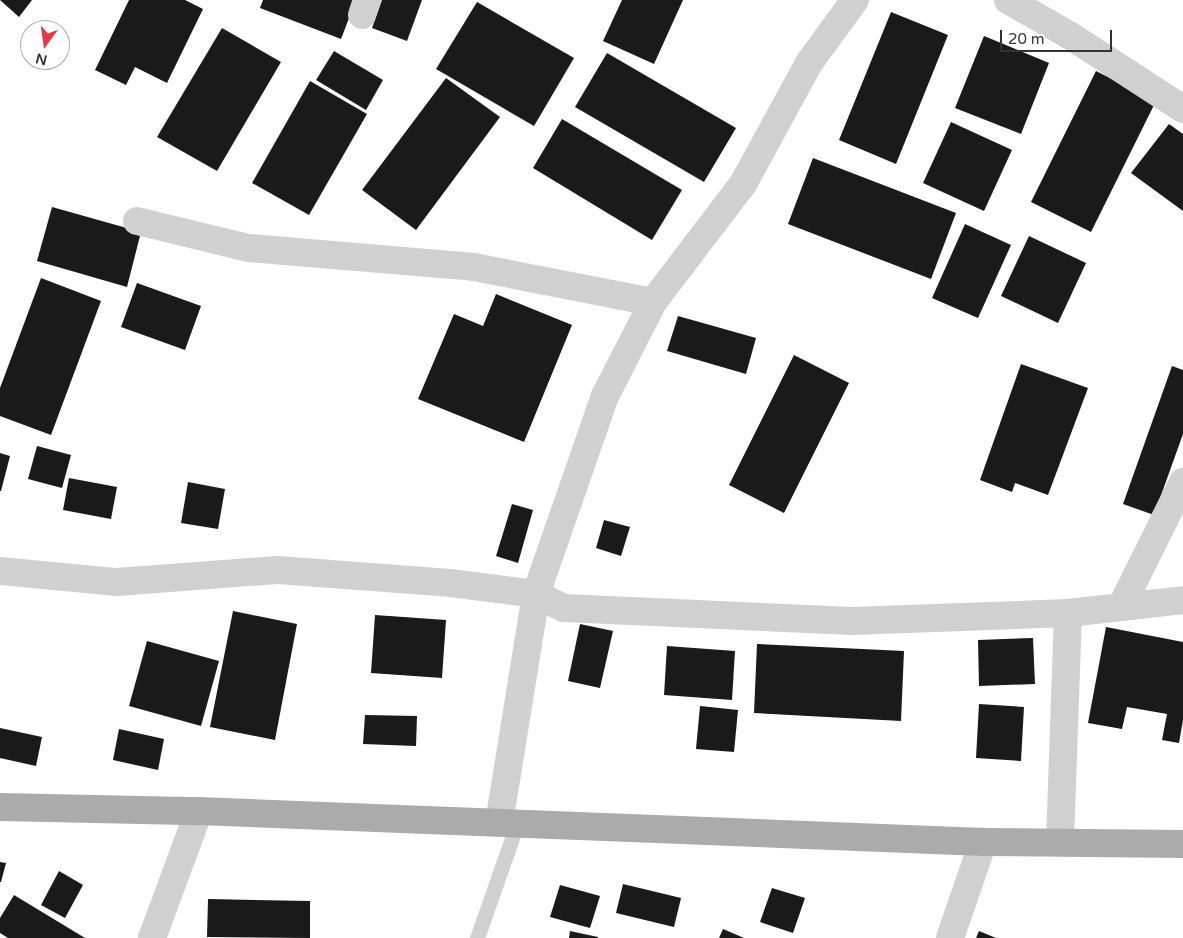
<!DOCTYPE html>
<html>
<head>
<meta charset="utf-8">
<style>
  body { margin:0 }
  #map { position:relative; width:1183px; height:938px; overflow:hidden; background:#fff; font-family:"Varela Round",sans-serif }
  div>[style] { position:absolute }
  .building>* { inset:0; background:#1a1a1a }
  .service>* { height:15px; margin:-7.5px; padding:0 7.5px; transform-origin:7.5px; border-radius:7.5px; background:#d0d0d0 }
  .minor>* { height:28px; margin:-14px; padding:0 14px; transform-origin:14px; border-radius:14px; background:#d0d0d0 }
  .primary>* { height:28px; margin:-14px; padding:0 14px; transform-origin:14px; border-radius:14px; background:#ababab }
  span { translate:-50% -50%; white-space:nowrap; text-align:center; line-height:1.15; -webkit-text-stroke:5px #fff; paint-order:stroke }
  .north { position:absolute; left:20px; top:20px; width:50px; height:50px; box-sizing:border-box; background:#fff; border:1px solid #adadad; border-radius:50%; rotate:194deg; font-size:14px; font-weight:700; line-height:20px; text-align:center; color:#333 }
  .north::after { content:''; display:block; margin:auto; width:18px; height:22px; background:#e63946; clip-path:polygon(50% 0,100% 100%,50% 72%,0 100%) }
  .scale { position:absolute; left:1000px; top:30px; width:112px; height:22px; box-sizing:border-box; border:2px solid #333; border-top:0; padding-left:6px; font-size:15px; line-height:18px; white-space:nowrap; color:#333; -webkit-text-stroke:4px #fff; paint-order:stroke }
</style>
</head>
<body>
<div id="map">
  <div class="building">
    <i style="clip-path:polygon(0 0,32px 0,19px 17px)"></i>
    <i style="clip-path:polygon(129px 0,185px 0,203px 9px,167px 83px,135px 67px,126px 85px,95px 70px)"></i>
    <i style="clip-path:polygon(263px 0,356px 0,341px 39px,260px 8px)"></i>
    <i style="clip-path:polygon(382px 0,422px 0,407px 41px,372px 28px)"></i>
    <i style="clip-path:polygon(622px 0,683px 0,654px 64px,603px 41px)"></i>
    <i style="clip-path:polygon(477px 2px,574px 58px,534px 126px,436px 69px)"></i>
    <i style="clip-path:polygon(891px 12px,948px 35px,896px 164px,839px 140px)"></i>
    <i style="clip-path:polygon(222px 28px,281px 62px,217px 171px,157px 137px)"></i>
    <i style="clip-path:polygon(984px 36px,1049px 63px,1021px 134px,955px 108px)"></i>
    <i style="clip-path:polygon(334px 51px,383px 80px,366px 110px,316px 80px)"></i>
    <i style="clip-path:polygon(607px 53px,736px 128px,704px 182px,575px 107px)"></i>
    <i style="clip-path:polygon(1096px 71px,1156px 101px,1091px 232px,1031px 202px)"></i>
    <i style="clip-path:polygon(446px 78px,500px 117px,416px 230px,362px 190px)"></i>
    <i style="clip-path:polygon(310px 81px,367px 114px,309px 215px,252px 183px)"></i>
    <i style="clip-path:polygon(562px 119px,682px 190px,652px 240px,533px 168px)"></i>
    <i style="clip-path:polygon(951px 122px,1012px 150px,984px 211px,923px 183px)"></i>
    <i style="clip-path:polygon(1169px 124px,1183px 134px,1183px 211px,1131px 173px)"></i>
    <i style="clip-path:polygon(813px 158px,956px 213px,931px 279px,788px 224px)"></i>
    <i style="clip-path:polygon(52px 207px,141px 232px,127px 287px,37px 261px)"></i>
    <i style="clip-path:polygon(965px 224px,1011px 245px,978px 318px,932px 298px)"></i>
    <i style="clip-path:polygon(1029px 236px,1086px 263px,1058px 323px,1001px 296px)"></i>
    <i style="clip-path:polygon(41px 278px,101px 301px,51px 435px,0 416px,0 388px)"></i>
    <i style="clip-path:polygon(137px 283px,201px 306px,185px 350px,121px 327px)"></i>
    <i style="clip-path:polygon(496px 294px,572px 325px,524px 442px,418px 399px,454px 314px,483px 326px)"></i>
    <i style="clip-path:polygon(678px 316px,756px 338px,746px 374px,667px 351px)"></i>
    <i style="clip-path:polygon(794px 355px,849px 383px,784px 513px,729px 485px)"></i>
    <i style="clip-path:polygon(1021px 364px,1088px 388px,1048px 495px,1015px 483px,1012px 492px,980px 480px)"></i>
    <i style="clip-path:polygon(1172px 366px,1183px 370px,1183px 434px,1154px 515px,1123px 504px)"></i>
    <i style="clip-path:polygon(37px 446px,71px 455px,62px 488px,28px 479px)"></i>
    <i style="clip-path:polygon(0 453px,10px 456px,1px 491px,0 491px)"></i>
    <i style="clip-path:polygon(69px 478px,117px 487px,111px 519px,63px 510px)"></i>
    <i style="clip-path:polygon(188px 482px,225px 489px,218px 529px,181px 523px)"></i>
    <i style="clip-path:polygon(512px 504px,533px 510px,518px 563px,496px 556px)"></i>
    <i style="clip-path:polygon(604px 520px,630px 527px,621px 556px,596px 548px)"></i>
    <i style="clip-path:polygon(233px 611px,297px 624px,275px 740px,210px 727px)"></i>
    <i style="clip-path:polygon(375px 615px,446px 620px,442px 678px,371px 673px)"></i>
    <i style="clip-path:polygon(580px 624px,613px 631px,600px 688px,568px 681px)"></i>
    <i style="clip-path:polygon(1106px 627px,1183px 642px,1183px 720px,1179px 743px,1162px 740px,1167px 714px,1127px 707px,1122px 729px,1088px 723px)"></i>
    <i style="clip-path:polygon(1033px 638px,1035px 684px,979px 686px,978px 640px)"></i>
    <i style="clip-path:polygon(147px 641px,219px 661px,201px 726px,129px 706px)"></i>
    <i style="clip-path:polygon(757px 644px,904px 651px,901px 721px,754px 713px)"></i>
    <i style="clip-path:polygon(667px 646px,735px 651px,732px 700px,664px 695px)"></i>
    <i style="clip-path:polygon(979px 704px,1024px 707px,1021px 761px,976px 758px)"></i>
    <i style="clip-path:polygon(700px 706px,738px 710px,734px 752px,696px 749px)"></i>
    <i style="clip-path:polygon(365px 715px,417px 716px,416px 746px,363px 744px)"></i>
    <i style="clip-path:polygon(0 728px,42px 737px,36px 766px,0 758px)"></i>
    <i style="clip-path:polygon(119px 729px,164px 739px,158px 770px,113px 760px)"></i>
    <i style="clip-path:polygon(0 862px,6px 863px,1px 882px,0 882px)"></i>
    <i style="clip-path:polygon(59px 871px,83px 885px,65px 918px,41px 905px)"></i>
    <i style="clip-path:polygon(623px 884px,681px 898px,674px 927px,616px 913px)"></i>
    <i style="clip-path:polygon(560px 885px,600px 896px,590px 928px,550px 917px)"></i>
    <i style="clip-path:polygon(772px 888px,805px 898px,793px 933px,760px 922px)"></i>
    <i style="clip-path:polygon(14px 895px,85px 938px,8px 938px,0 933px,0 918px)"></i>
    <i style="clip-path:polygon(208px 899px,310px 901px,310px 938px,207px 937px)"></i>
    <i style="clip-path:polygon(723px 929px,744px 938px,719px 938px)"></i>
    <i style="clip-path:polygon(570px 931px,598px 937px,598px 938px,569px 938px)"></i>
    <i style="clip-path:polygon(979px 931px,996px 938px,976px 938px)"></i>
  </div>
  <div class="service">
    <i style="left:477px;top:938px;width:121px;rotate:-70.7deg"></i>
  </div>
  <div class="minor">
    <i style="left:1008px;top:0;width:70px;rotate:29.8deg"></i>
    <i style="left:1069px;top:35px;width:136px;rotate:33deg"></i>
    <i style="left:362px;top:15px;width:16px;rotate:-72deg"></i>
    <i style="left:137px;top:221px;width:115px;rotate:13.6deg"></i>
    <i style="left:249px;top:248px;width:226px;rotate:4.8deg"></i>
    <i style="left:474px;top:267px;width:182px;rotate:11.1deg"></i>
    <i style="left:0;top:571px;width:118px;rotate:5.4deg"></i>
    <i style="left:117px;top:582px;width:161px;rotate:-4.3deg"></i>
    <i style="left:278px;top:570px;width:172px;rotate:4.3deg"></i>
    <i style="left:450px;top:583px;width:87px;rotate:7.3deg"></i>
    <i style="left:536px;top:594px;width:31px;rotate:27deg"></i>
    <i style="left:564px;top:608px;width:288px;rotate:2.6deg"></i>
    <i style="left:852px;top:621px;width:216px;rotate:-2.1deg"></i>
    <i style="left:1068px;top:613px;width:116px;rotate:-6.4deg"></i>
    <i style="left:1121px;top:607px;width:140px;rotate:-63.6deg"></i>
    <i style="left:499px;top:823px;width:232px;rotate:-80.8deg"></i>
    <i style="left:536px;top:594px;width:210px;rotate:-70.8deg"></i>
    <i style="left:605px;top:396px;width:106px;rotate:-62.9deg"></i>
    <i style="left:653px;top:302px;width:148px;rotate:-52.7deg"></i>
    <i style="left:743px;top:184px;width:138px;rotate:-61.4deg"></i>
    <i style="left:809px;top:63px;width:78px;rotate:-53.9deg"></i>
    <i style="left:1060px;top:842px;width:229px;rotate:-88deg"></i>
    <i style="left:152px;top:938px;width:135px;rotate:-69.7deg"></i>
    <i style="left:950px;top:938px;width:102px;rotate:-71deg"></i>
  </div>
  <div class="primary">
    <i style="left:0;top:807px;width:199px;rotate:1.2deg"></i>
    <i style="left:199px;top:811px;width:785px;rotate:2.26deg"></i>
    <i style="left:983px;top:842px;width:200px;rotate:0.6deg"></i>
  </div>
  <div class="north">N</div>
  <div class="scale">20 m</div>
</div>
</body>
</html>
